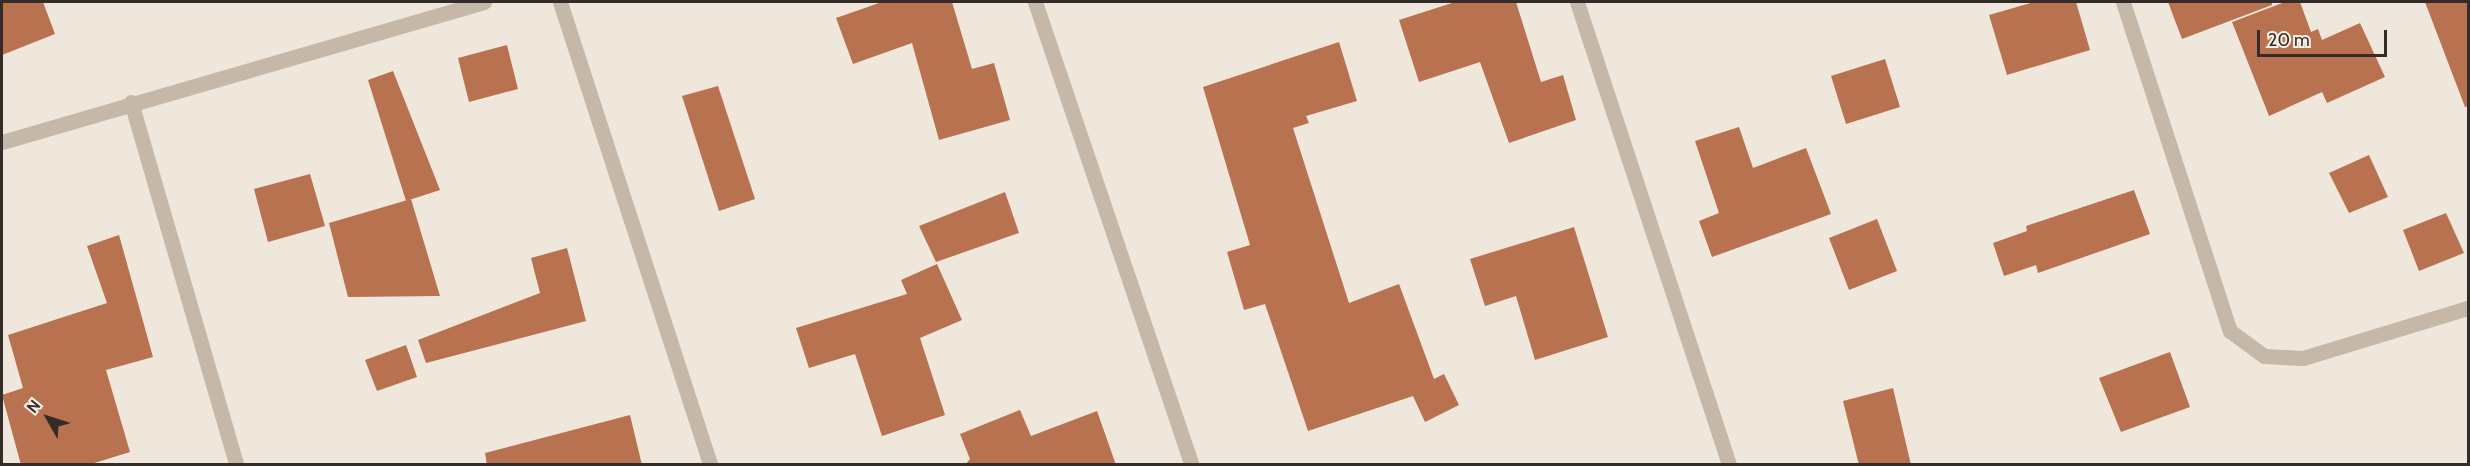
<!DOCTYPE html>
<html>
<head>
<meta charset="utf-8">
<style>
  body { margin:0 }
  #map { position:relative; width:2470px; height:466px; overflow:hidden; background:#efe7db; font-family:Cabin,sans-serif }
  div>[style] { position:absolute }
  .building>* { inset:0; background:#b8724f }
  .minor>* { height:15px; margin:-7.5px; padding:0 7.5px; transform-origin:7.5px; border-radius:7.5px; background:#c5b8a9 }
  .tertiary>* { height:15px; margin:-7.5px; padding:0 7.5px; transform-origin:7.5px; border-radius:7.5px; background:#c5b8a9 }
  span { translate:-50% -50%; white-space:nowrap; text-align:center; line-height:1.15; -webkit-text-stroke:4.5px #f7f1e7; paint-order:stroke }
  .frame { position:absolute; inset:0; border:3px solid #332c28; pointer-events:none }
  .north { position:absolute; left:18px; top:388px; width:60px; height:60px; -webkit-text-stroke:4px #f7f1e7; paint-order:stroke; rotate:309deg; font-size:16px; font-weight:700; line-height:24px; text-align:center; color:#332c28 }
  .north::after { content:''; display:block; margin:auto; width:21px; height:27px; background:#332c28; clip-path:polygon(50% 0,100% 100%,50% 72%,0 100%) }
  .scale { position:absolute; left:2257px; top:30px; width:130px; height:27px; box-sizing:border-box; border:3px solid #332c28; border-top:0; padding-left:8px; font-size:18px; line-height:21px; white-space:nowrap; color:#332c28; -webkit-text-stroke:4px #f7f1e7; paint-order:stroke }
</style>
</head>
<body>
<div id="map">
  <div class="building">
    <i style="clip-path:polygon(2px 2px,43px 2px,55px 34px,2px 55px)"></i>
    <i style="clip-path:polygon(882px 2px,952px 2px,972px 69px,994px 63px,1010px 120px,939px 140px,912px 43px,853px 64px,836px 18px)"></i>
    <i style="clip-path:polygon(1455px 2px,1516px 2px,1541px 82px,1563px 75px,1576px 120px,1509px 143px,1480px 62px,1419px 82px,1399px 20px)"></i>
    <i style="clip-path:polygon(2034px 2px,2076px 2px,2090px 50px,2007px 75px,1989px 15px)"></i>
    <i style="clip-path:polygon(2168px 2px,2272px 2px,2272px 5px,2182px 39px)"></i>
    <i style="clip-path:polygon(2285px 2px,2300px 2px,2311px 32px,2318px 29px,2322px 40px,2360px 23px,2385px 77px,2327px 103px,2322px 92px,2269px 116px,2232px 22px)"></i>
    <i style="clip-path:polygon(2425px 2px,2469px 2px,2469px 106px,2465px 107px)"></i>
    <i style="clip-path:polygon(1339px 42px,1357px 101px,1306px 116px,1309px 123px,1293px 128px,1349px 303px,1399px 284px,1434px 379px,1444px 374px,1459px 405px,1425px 422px,1413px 396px,1308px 431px,1265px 304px,1244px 310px,1227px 252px,1250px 245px,1203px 87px)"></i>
    <i style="clip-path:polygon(507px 45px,518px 89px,469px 102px,458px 58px)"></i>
    <i style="clip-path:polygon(1885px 59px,1900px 107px,1846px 124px,1831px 76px)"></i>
    <i style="clip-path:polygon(393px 71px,440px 190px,406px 201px,368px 80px)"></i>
    <i style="clip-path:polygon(718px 86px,755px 199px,719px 211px,682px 96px)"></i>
    <i style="clip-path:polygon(1739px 127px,1753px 168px,1806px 148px,1831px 214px,1712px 257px,1699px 221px,1719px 213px,1695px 141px)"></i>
    <i style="clip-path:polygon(2369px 155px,2388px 197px,2349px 213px,2329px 173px)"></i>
    <i style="clip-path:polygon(310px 174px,325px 226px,268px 242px,254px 189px)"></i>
    <i style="clip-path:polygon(2134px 190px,2150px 234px,2038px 273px,2036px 265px,2004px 276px,1993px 243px,2027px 231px,2026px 226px)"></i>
    <i style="clip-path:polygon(1005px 192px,1019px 233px,936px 262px,919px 226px)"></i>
    <i style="clip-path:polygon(411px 199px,440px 296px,348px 297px,329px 223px)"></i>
    <i style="clip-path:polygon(2446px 213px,2464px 253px,2419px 271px,2403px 230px)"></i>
    <i style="clip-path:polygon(1877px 219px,1897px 271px,1849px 290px,1829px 238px)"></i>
    <i style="clip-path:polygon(1574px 227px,1608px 337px,1535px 360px,1516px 296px,1485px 306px,1470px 259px)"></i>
    <i style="clip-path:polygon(119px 235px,153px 357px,106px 370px,130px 452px,88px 465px,21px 465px,2px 395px,23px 388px,8px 335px,107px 303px,87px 246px)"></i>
    <i style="clip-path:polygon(567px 248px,586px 321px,426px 363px,418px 340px,540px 293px,531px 258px)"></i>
    <i style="clip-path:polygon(937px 264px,962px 320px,920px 338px,945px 415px,882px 436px,855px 354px,809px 368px,796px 328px,907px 294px,901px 280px)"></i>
    <i style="clip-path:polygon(406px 345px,417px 377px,377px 391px,365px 360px)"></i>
    <i style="clip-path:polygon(2170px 352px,2190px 407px,2121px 432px,2099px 378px)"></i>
    <i style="clip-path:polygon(1893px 388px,1911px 465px,1859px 465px,1843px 401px)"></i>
    <i style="clip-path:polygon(1020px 410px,1031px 436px,1097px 411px,1116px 465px,965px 465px,970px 459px,960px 434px)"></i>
    <i style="clip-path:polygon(630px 415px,642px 465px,487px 465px,485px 453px)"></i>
  </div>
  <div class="minor">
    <i style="left:560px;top:2px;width:486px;rotate:72deg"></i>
    <i style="left:1035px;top:2px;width:488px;rotate:71.3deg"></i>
    <i style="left:1577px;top:2px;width:486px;rotate:71.8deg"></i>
    <i style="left:2123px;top:2px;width:346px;rotate:72deg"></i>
    <i style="left:2230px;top:331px;width:42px;rotate:36.3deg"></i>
    <i style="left:2264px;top:356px;width:39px;rotate:3deg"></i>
    <i style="left:2303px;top:358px;width:172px;rotate:-16.9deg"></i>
    <i style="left:131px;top:102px;width:377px;rotate:73.8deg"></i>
  </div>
  <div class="tertiary">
    <i style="left:2px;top:142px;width:502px;rotate:-16.2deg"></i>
  </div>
  <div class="frame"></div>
  <div class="north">N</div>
  <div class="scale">20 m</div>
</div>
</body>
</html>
